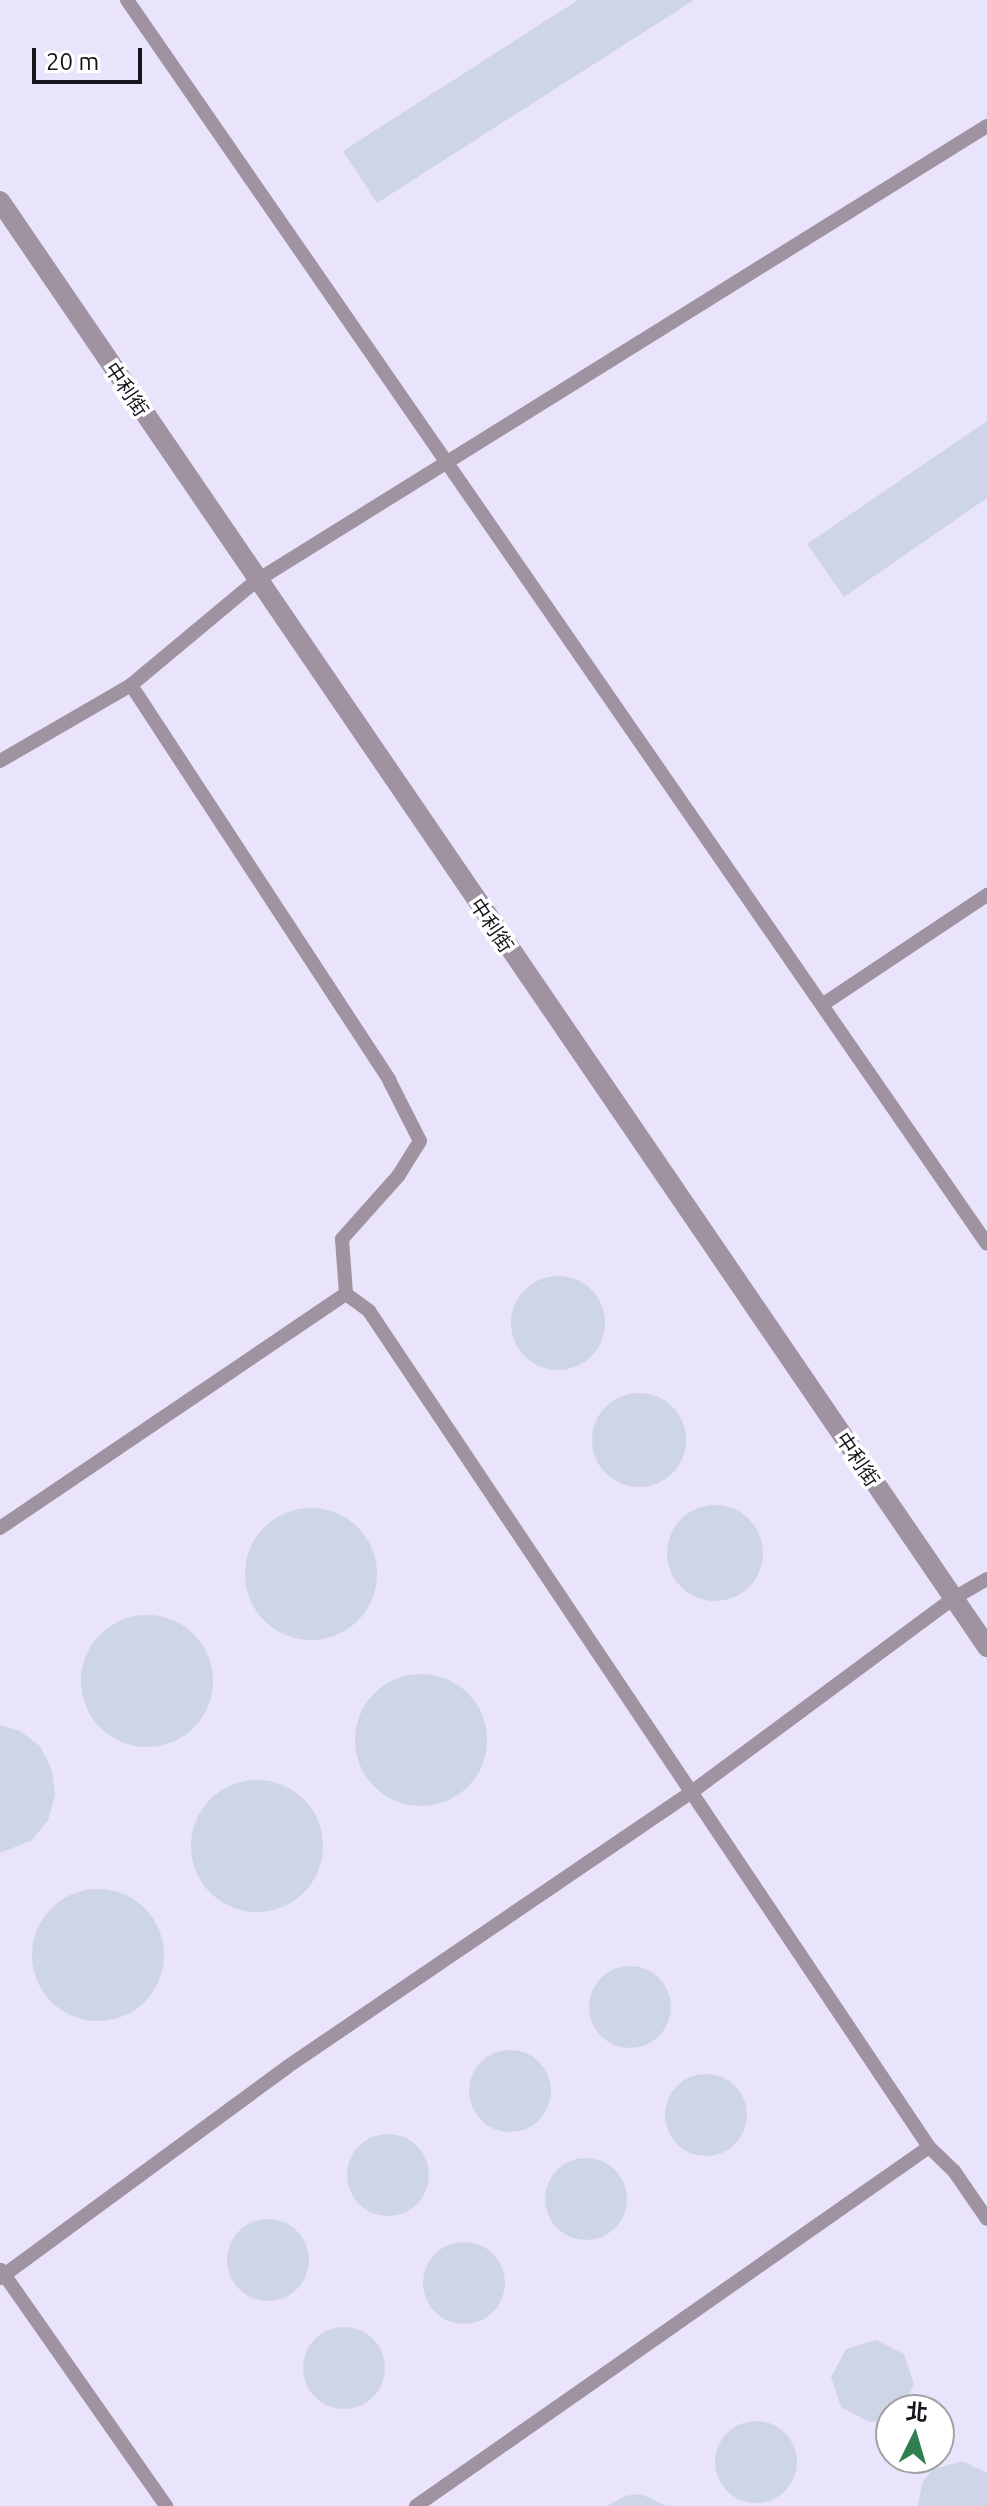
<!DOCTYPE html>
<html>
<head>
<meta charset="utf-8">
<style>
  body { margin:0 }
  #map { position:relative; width:987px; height:2506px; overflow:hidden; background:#f2effe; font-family:Ubuntu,"Noto Sans TC",sans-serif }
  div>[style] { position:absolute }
  .built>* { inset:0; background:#e9e3fc }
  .building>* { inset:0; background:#ced5e6 }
  .round { border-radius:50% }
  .service>* { height:14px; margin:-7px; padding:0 7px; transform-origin:7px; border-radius:7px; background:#a093a1 }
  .minor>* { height:20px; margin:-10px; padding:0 10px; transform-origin:10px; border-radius:10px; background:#a093a1 }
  span { translate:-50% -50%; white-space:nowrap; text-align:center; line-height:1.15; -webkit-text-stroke:7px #fff; paint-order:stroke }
  .street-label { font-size:20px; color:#16151b }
  .north { position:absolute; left:875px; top:2394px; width:80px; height:80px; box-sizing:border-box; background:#fff; border:2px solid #a2a1a4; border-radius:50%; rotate:5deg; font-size:22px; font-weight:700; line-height:32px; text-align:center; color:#16151b }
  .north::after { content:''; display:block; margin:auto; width:28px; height:36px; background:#2f7f50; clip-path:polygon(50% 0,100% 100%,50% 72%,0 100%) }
  .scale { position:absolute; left:32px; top:48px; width:110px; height:36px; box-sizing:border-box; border:4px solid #16151b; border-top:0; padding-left:10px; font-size:24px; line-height:28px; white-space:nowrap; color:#16151b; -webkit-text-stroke:6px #fff; paint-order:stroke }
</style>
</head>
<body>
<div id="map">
  <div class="built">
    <i style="clip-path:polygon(evenodd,0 0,987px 0,987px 2506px,0 2506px,0 0,891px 2410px,939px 2410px,939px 2458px,891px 2458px,891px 2410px)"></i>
  </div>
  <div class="building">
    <i style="clip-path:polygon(578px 0,694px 0,377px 203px,343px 151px)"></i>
    <i style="clip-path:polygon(987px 421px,987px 498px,844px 597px,807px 544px)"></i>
    <i class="round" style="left:511px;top:1276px;width:94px;height:94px"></i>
    <i class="round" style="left:592px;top:1393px;width:94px;height:94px"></i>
    <i class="round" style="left:667px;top:1505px;width:96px;height:96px"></i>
    <i class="round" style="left:245px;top:1508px;width:132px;height:132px"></i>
    <i class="round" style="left:81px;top:1615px;width:132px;height:132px"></i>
    <i class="round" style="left:355px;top:1674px;width:132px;height:132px"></i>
    <i style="clip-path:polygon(0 1725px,20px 1731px,40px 1746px,52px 1770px,55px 1795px,48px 1820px,32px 1840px,0 1853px)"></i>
    <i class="round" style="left:191px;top:1780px;width:132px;height:132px"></i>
    <i class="round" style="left:32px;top:1889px;width:132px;height:132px"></i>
    <i class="round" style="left:589px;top:1966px;width:82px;height:82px"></i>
    <i class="round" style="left:469px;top:2050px;width:82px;height:82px"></i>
    <i class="round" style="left:665px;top:2074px;width:82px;height:82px"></i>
    <i class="round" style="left:347px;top:2134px;width:82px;height:82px"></i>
    <i class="round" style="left:545px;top:2158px;width:82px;height:82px"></i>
    <i class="round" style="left:227px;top:2219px;width:82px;height:82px"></i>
    <i class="round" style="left:423px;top:2242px;width:82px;height:82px"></i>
    <i class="round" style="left:303px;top:2327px;width:82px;height:82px"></i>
    <i style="clip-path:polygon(876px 2340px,904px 2354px,914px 2384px,901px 2410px,891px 2410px,885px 2420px,869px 2422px,841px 2407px,831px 2377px,846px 2349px)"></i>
    <i class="round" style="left:715px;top:2421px;width:82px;height:82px"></i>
    <i style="clip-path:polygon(962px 2461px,987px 2473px,987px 2506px,918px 2506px,922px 2483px,932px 2470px)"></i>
    <i style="clip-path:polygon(641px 2494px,666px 2506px,607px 2506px,625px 2496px)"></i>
  </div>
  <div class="service">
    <i style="left:127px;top:0;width:1512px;rotate:55.34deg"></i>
    <i style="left:131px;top:685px;width:472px;rotate:56.8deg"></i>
    <i style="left:389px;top:1080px;width:68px;rotate:63.1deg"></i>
    <i style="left:420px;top:1141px;width:40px;rotate:122deg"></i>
    <i style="left:399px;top:1175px;width:86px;rotate:131.7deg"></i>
    <i style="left:342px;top:1239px;width:55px;rotate:85.8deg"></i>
    <i style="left:346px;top:1294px;width:29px;rotate:36deg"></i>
    <i style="left:369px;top:1311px;width:1006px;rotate:56.18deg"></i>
    <i style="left:929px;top:2147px;width:35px;rotate:44deg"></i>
    <i style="left:954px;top:2171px;width:58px;rotate:55.5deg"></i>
    <i style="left:0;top:761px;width:151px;rotate:-30.1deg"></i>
    <i style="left:131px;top:685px;width:163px;rotate:-39.8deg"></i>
    <i style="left:256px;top:581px;width:861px;rotate:-31.9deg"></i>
    <i style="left:825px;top:1003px;width:195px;rotate:-33.7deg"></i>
    <i style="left:0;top:1528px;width:418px;rotate:-34.1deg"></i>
    <i style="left:1px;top:2270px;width:288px;rotate:55deg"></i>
    <i style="left:0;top:2278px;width:356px;rotate:-36.3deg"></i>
    <i style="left:287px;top:2067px;width:491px;rotate:-34.2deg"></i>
    <i style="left:693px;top:1791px;width:325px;rotate:-36.5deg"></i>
    <i style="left:954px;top:1598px;width:38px;rotate:-30deg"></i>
    <i style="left:416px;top:2506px;width:626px;rotate:-34.98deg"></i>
  </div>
  <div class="minor">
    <i style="left:0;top:201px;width:1751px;rotate:55.68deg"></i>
  </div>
  <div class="street-label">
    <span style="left:127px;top:389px;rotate:56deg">中利街</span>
    <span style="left:492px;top:925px;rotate:56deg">中利街</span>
    <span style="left:858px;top:1459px;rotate:56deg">中利街</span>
  </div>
  <div class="north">北</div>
  <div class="scale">20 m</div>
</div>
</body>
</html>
